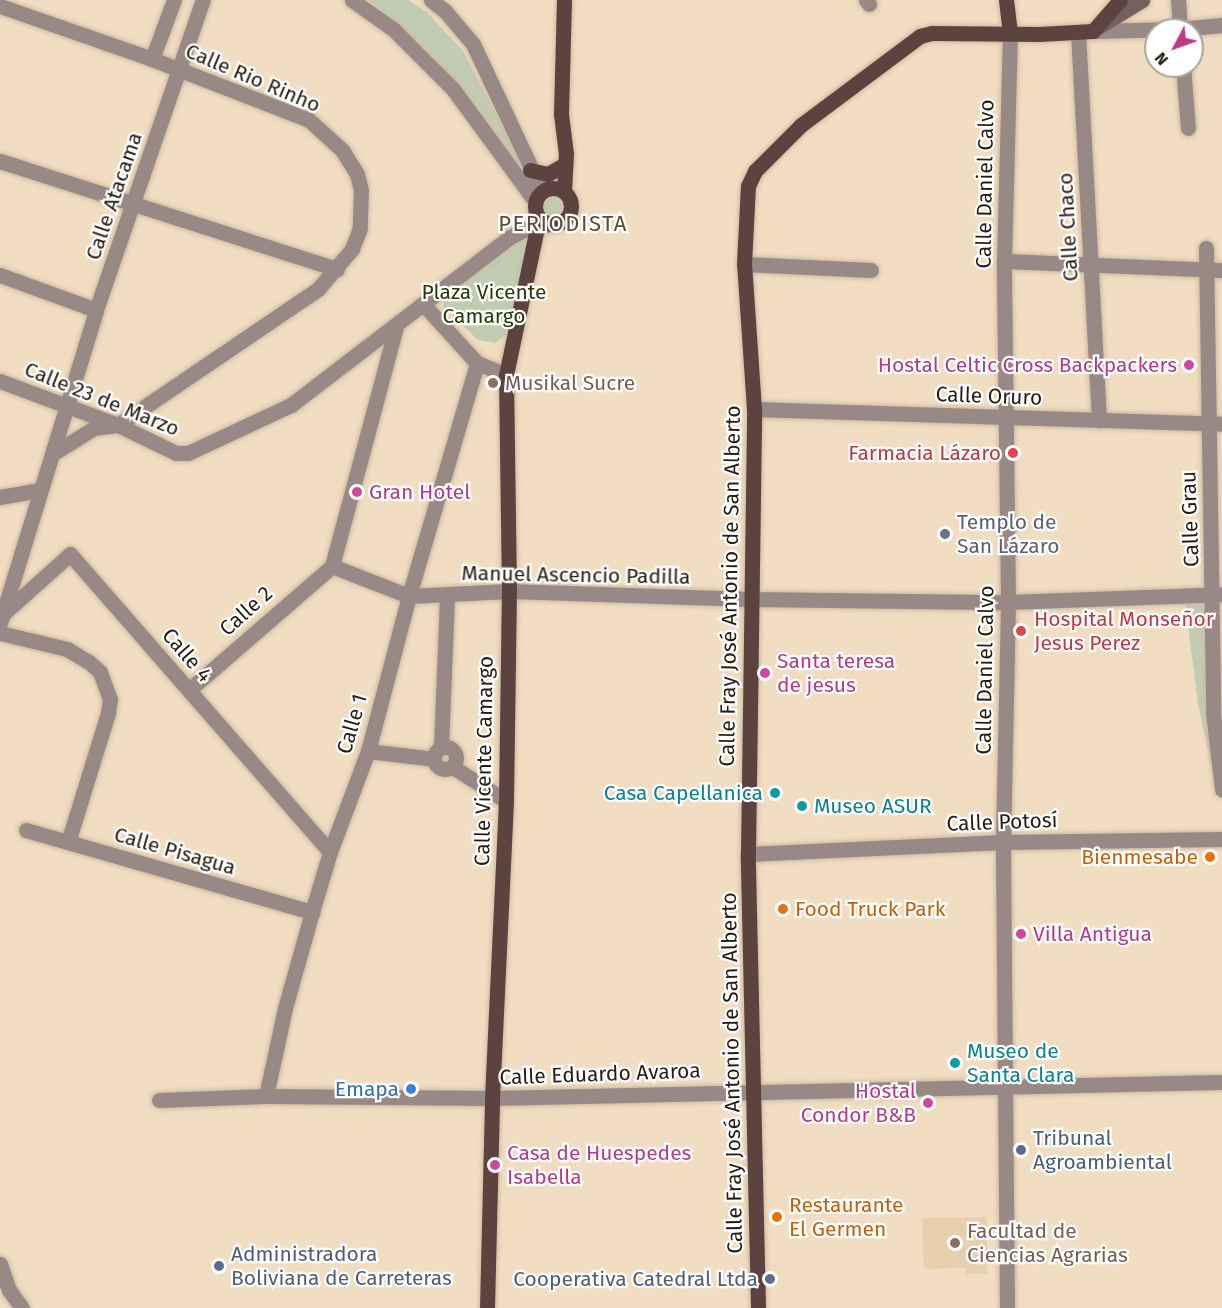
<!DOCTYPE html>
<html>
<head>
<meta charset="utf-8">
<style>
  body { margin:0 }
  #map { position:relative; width:1222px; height:1308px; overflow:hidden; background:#f1ddc2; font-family:"Fira Sans",sans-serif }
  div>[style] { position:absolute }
  .built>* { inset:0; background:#e8cfae }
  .green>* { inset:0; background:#c2ccb3 }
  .round { border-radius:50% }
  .roads { filter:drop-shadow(0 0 2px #ccbaa2) drop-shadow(0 0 2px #ccbaa2) }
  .street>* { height:15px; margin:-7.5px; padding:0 7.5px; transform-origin:7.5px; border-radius:7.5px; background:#988986 }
  .street>.ring { margin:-7.5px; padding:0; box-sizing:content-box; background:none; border:15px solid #988986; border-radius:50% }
  .secondary>* { height:15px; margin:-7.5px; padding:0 7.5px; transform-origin:7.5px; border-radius:7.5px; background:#75605c }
  .primary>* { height:15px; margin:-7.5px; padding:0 7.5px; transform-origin:7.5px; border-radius:7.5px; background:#5c433f }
  .primary>.ring { margin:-7.5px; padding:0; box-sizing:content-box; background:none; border:15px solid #5c433f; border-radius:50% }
  .dots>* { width:16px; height:16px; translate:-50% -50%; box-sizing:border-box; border:3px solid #fff; border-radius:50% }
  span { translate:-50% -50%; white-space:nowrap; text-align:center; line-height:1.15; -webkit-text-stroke:4.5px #fff; paint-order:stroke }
  .street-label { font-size:21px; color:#241d13 }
  .park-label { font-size:21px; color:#2b3909 }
  .hotel-label { font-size:21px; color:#b23c85 }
  .right { translate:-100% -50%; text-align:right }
  .left { translate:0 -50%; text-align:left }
  .education-label { font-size:21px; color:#785e54 }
  .health-label { font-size:21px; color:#be3a42 }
  .worship-label { font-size:21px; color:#5b616d }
  .culture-label { font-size:21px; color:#0d838f }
  .food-label { font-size:21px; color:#c56008 }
  .shop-label { font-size:21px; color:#366cbe }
  .service-label { font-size:21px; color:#4e5e75 }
  .neighbourhood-label { font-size:22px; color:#5e4d36; letter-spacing:1.5px }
  .north { position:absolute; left:1144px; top:18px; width:60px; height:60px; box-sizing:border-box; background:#fff; border:2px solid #a7a5a1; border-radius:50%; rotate:229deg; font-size:16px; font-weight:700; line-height:24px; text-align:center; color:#241d13 }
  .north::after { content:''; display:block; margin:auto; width:21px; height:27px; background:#bc3c87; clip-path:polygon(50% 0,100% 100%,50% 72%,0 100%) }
</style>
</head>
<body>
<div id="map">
  <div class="built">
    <i style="clip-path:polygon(987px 1217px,987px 1274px,966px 1274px,966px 1268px,924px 1269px,922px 1218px)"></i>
  </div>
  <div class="green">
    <i style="clip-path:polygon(369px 0,408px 0,427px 12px,463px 51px,530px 178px,523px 178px,467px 96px,430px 54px)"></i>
    <i class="round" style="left:544px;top:198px;width:18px;height:18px"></i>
    <i style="clip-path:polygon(522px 240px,527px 245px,506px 335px,495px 343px,478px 340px,443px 307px,444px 299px,516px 241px)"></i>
    <i style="clip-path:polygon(1185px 602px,1202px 604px,1206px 609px,1216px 786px,1198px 704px)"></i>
  </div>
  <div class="roads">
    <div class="street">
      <i style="left:352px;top:0;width:52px;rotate:35.5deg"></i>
      <i style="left:394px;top:30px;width:83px;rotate:45deg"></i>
      <i style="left:453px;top:89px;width:139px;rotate:53.8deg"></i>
      <i style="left:431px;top:0;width:18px;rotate:38deg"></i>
      <i style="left:445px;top:11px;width:43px;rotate:49.7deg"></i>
      <i style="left:473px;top:44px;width:162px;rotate:64.9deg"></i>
      <i style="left:866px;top:0;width:5px;rotate:53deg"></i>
      <i style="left:1178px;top:0;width:30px;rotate:86deg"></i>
      <i style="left:0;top:6px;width:161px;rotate:19.2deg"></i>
      <i style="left:152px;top:59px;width:168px;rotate:21.2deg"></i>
      <i style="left:309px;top:120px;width:45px;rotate:42.3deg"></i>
      <i style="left:342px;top:150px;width:28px;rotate:58deg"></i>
      <i style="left:357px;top:174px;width:16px;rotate:76deg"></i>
      <i style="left:361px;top:190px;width:38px;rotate:92deg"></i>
      <i style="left:360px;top:228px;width:22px;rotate:111deg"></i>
      <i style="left:352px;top:249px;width:52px;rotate:130.4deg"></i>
      <i style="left:318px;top:289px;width:242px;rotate:145.8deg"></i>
      <i style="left:118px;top:425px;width:24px;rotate:173deg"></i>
      <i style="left:94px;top:428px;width:49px;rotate:148.2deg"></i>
      <i style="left:1093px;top:31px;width:87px;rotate:-1.3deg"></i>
      <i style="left:1180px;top:29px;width:42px;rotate:-5.4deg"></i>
      <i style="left:1078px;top:32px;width:389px;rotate:86.9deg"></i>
      <i style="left:152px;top:59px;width:63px;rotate:-69.6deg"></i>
      <i style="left:1183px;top:66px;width:62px;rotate:85.4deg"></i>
      <i style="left:0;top:161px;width:354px;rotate:17.8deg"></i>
      <i style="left:1206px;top:248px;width:465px;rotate:89.1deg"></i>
      <i style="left:1213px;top:713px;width:77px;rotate:83.2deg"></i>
      <i style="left:1004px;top:261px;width:218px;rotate:2.4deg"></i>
      <i style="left:744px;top:264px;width:127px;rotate:2.7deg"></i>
      <i style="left:0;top:275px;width:102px;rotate:20deg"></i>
      <i style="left:424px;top:305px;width:79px;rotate:47.6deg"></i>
      <i style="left:477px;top:363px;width:31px;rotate:22deg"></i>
      <i style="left:0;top:381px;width:126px;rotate:20.4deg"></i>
      <i style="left:118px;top:425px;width:64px;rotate:25.8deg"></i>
      <i style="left:176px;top:453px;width:12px"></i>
      <i style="left:188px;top:453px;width:114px;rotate:-25deg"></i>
      <i style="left:291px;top:405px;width:276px;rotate:-37.5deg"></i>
      <i style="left:510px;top:237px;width:16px;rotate:-27deg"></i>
      <i style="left:524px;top:230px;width:27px;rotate:-13deg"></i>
      <i style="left:754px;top:409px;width:468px;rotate:1.8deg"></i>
      <i style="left:0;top:497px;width:41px;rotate:-9.9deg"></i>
      <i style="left:332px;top:566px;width:83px;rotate:21.3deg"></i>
      <i style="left:409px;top:596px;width:100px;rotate:-2.9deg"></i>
      <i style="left:509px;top:591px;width:241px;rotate:1.9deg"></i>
      <i style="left:750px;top:599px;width:258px;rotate:0.7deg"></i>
      <i style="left:1008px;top:602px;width:214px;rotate:-2.1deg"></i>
      <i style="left:332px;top:566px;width:247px;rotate:-75deg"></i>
      <i style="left:3px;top:614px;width:90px;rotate:-41.8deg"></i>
      <i style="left:70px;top:554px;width:395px;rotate:48.9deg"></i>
      <i style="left:0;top:623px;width:327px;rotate:-72.9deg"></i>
      <i style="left:96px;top:310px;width:328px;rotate:-71deg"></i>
      <i style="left:0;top:633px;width:69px;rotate:13.4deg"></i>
      <i style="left:67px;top:649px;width:26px;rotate:31deg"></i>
      <i style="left:89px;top:662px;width:15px;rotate:42deg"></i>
      <i style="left:100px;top:672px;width:29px;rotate:70deg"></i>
      <i style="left:110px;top:699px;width:14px;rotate:98deg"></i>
      <i style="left:108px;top:713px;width:135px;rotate:107.2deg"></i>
      <i style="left:189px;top:690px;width:189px;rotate:-40.9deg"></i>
      <i class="ring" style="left:434px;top:747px;width:7px;height:7px"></i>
      <i style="left:441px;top:747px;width:152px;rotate:-87.7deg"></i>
      <i style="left:368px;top:751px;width:66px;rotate:6.9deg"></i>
      <i style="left:453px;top:767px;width:63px;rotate:32.7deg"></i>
      <i style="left:26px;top:830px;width:298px;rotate:16deg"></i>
      <i style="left:748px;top:854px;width:255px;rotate:-2.7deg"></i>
      <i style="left:1003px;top:842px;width:219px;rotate:-0.8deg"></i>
      <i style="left:266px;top:1096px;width:90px;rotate:-77.8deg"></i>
      <i style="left:285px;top:1008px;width:100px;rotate:-74.3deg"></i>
      <i style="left:312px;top:912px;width:63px;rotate:-73.3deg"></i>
      <i style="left:330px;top:852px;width:108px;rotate:-69.4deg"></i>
      <i style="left:368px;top:751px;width:160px;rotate:-75.2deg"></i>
      <i style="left:409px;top:596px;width:243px;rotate:-73.7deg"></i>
      <i style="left:159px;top:1100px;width:107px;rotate:-2.1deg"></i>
      <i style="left:266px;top:1096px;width:226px;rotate:0.5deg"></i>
      <i style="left:492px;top:1098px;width:730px;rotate:-1.26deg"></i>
      <i style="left:0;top:1264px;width:28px;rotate:71deg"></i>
      <i style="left:9px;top:1290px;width:22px;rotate:54deg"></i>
      <i style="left:1007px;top:1308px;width:466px;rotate:-90.5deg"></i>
      <i style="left:1003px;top:842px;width:240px;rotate:-88.8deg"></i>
      <i style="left:1008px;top:602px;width:341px;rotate:-90.7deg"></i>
      <i style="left:1004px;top:261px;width:228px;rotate:-88.5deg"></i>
    </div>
    <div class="secondary">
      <i style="left:1098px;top:27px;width:52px;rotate:-31.5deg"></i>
    </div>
    <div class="primary">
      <i style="left:1006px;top:0;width:33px;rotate:83deg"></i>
      <i style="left:530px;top:170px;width:18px;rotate:13deg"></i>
      <i style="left:548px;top:174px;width:20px;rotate:-30deg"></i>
      <i class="ring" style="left:535px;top:188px;width:21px;height:21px"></i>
      <i style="left:564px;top:191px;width:37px;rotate:-87deg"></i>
      <i style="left:566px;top:154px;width:40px;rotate:-97.1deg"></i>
      <i style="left:561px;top:114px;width:114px;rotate:-88.5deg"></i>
      <i style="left:487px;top:1308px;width:210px;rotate:-88.6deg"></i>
      <i style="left:492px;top:1098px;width:297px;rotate:-87.3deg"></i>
      <i style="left:506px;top:801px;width:210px;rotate:-89.2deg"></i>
      <i style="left:509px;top:591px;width:216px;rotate:-90.8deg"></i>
      <i style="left:506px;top:375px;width:159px;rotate:-78.1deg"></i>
      <i style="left:758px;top:1308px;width:454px;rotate:-91.3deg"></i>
      <i style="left:748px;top:854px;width:445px;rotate:-89.2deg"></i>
      <i style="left:754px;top:409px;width:145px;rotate:-93.9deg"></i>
      <i style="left:744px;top:264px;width:78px;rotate:-87.1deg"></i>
      <i style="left:748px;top:186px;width:17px;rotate:-65deg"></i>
      <i style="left:755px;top:171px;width:65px;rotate:-45deg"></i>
      <i style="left:801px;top:125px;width:149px;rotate:-36.8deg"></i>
      <i style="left:920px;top:36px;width:12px;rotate:-14deg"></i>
      <i style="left:932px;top:33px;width:107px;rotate:0.5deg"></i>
      <i style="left:1039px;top:34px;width:54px;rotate:-3.2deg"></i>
      <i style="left:1093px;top:31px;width:41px;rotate:-48.9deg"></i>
    </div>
  </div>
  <div class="dots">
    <i style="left:1189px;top:365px;background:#d1479c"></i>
    <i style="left:493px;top:383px;background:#8d6e63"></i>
    <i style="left:1013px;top:453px;background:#e0444e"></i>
    <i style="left:357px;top:492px;background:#d1479c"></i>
    <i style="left:945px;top:534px;background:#6b7280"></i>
    <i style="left:1021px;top:631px;background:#e0444e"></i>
    <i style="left:765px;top:673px;background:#d1479c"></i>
    <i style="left:775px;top:793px;background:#0f9aa8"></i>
    <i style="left:802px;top:806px;background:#0f9aa8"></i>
    <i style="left:1210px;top:857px;background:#e8710a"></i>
    <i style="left:783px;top:909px;background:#e8710a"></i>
    <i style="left:1021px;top:934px;background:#d1479c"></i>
    <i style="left:955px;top:1063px;background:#0f9aa8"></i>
    <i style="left:411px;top:1089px;background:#3f7fe0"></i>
    <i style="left:928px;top:1103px;background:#d1479c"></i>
    <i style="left:1021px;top:1150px;background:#5c6f8a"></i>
    <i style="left:495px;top:1165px;background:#d1479c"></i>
    <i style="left:777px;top:1217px;background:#e8710a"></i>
    <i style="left:955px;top:1243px;background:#8d6e63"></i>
    <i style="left:219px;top:1266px;background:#5c6f8a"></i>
    <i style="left:770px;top:1279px;background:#5c6f8a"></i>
  </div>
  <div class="street-label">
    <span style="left:253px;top:78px;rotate:23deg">Calle Rio Rinho</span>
    <span style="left:985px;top:184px;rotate:-89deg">Calle Daniel Calvo</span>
    <span style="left:114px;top:196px;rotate:-71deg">Calle Atacama</span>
    <span style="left:1068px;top:227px;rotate:-93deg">Calle Chaco</span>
    <span style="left:989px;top:396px;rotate:2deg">Calle Oruro</span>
    <span style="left:102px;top:399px;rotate:22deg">Calle 23 de Marzo</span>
    <span style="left:1190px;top:519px;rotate:-92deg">Calle Grau</span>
    <span style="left:576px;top:575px;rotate:1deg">Manuel Ascencio Padilla</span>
    <span style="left:730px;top:586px;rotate:-89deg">Calle Fray José Antonio de San Alberto</span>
    <span style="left:246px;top:611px;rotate:-42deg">Calle 2</span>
    <span style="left:187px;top:655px;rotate:49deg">Calle 4</span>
    <span style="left:985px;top:670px;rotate:-89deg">Calle Daniel Calvo</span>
    <span style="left:352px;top:724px;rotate:-74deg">Calle 1</span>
    <span style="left:484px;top:761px;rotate:-89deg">Calle Vicente Camargo</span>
    <span style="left:1002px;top:822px;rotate:-2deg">Calle Potosí</span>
    <span style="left:175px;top:851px;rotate:16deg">Calle Pisagua</span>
    <span style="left:732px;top:1073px;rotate:-91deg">Calle Fray José Antonio de San Alberto</span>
    <span style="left:600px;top:1074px;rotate:-2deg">Calle Eduardo Avaroa</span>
  </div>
  <div class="park-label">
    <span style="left:484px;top:304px">Plaza Vicente<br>Camargo</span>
  </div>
  <div class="hotel-label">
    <span class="right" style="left:1177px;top:365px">Hostal Celtic Cross Backpackers</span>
    <span class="left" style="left:369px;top:492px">Gran Hotel</span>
    <span class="left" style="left:777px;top:673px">Santa teresa<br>de jesus</span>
    <span class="left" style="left:1033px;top:934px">Villa Antigua</span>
    <span class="right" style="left:916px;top:1103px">Hostal<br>Condor B&amp;B</span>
    <span class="left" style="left:507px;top:1165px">Casa de Huespedes<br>Isabella</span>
  </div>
  <div class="education-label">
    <span class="left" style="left:505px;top:383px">Musikal Sucre</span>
    <span class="left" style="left:967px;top:1243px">Facultad de<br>Ciencias Agrarias</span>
  </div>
  <div class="health-label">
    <span class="right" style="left:1001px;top:453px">Farmacia Lázaro</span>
    <span class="left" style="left:1034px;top:631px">Hospital Monseñor<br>Jesus Perez</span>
  </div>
  <div class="worship-label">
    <span class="left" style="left:957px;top:534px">Templo de<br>San Lázaro</span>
  </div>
  <div class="culture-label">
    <span class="right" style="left:763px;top:793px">Casa Capellanica</span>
    <span class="left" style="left:814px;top:806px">Museo ASUR</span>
    <span class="left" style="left:967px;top:1063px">Museo de<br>Santa Clara</span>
  </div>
  <div class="food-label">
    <span class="right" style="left:1198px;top:857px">Bienmesabe</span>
    <span class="left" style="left:795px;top:909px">Food Truck Park</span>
    <span class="left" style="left:789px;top:1217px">Restaurante<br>El Germen</span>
  </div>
  <div class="shop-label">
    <span class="right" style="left:399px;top:1089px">Emapa</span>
  </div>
  <div class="service-label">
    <span class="left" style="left:1033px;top:1150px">Tribunal<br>Agroambiental</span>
    <span class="left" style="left:231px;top:1266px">Administradora<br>Boliviana de Carreteras</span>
    <span class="right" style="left:758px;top:1279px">Cooperativa Catedral Ltda</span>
  </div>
  <div class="neighbourhood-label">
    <span style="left:563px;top:224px">PERIODISTA</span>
  </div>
  <div class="north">N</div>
</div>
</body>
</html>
